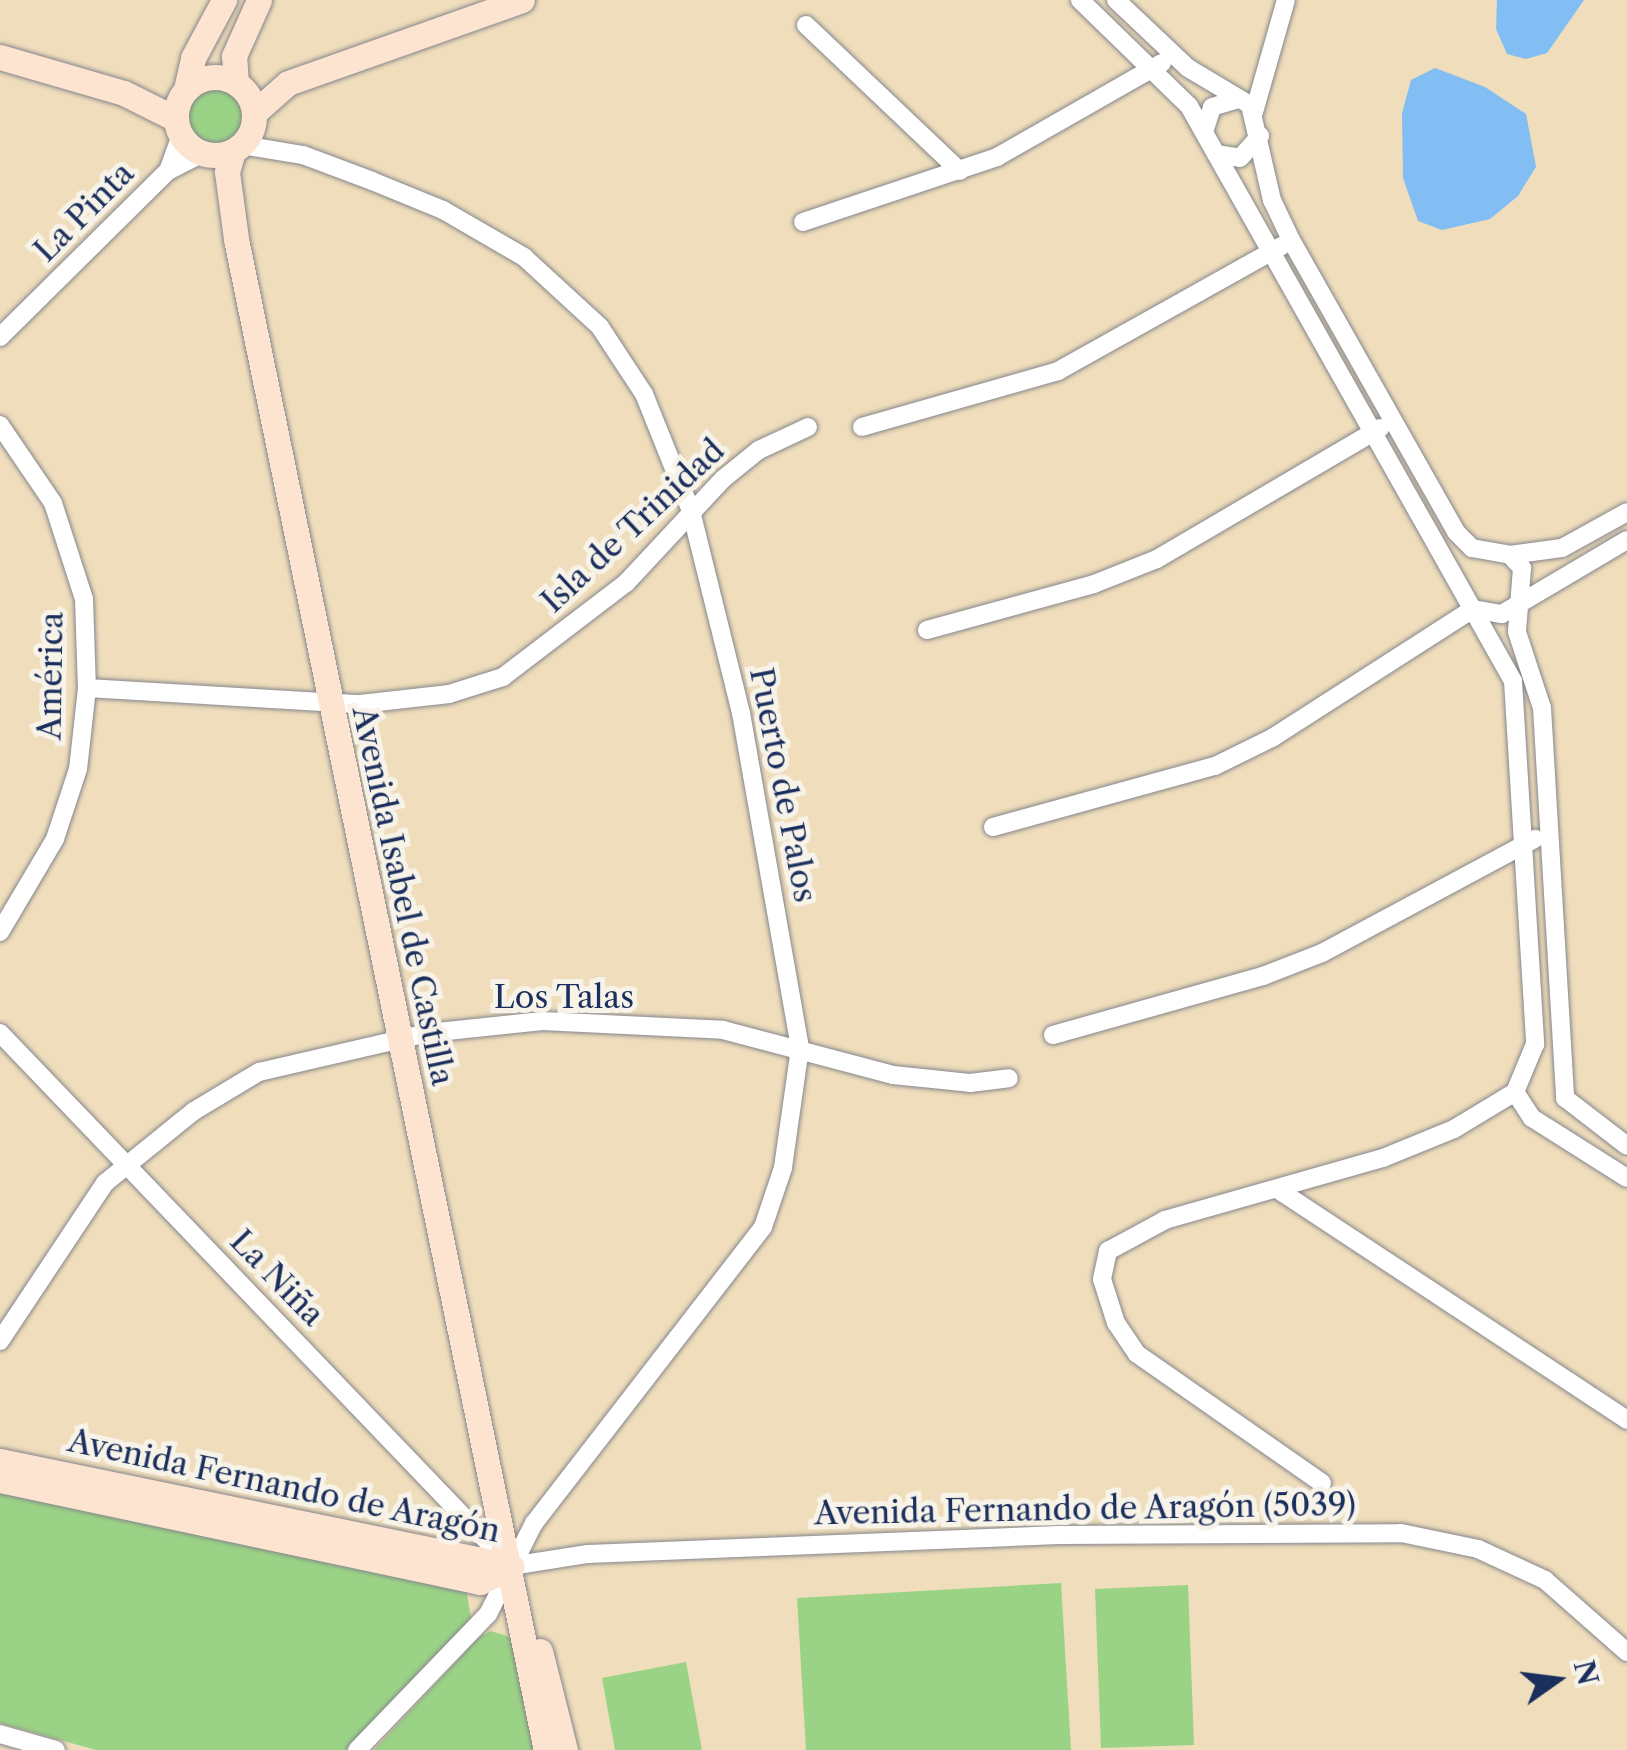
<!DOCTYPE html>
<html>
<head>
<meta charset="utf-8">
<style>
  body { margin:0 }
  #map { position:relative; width:1627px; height:1750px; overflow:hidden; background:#efddbb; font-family:"Libre Caslon Text",serif }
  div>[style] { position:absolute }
  .green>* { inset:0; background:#9bd386 }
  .round { border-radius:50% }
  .water>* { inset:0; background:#82bdf4 }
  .roads { filter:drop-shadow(0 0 2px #85868c) drop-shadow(0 0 2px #85868c) }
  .street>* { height:18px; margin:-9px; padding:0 9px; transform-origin:9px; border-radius:9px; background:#fff }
  .secondary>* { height:25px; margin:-12.5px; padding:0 12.5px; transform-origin:12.5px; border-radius:12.5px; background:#fde4d1 }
  .secondary>.ring { margin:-12.5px; padding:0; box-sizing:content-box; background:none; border:25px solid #fde4d1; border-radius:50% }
  span { translate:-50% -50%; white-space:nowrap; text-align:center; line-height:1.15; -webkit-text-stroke:10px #f7f3e8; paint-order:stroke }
  .street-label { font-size:32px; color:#1b2f5e }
  .north { position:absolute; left:1507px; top:1630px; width:100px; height:100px; -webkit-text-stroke:8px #f7f3e8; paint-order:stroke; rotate:76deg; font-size:28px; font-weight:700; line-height:40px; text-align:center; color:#1b2f5e }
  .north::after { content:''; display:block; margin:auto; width:35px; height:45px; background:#1b2f5e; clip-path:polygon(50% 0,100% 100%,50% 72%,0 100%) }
</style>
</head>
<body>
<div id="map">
  <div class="green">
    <i class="round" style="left:186px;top:84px;width:60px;height:60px"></i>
    <i style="clip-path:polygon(0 1489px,466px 1588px,471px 1618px,346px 1750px,96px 1750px,0 1723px)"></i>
    <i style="clip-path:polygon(1061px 1583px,1071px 1750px,806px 1750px,797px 1598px)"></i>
    <i style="clip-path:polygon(1188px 1585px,1194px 1745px,1101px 1748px,1095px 1589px)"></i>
    <i style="clip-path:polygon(491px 1631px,513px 1638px,538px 1750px,374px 1750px,479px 1637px)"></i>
    <i style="clip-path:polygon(686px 1662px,702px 1750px,615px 1750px,602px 1678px)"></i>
  </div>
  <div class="water">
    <i style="clip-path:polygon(1497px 0,1584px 0,1547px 53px,1526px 59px,1507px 54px,1496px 29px)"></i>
    <i style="clip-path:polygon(1435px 68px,1485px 87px,1526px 114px,1536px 167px,1518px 196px,1490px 219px,1442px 230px,1418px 221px,1403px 178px,1402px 113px,1411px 80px)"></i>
  </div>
  <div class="roads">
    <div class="street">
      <i style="left:1080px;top:0;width:152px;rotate:44.2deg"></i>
      <i style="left:1189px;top:106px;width:660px;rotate:60.6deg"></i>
      <i style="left:1513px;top:681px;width:364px;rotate:86.5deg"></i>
      <i style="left:1535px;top:1044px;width:52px;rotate:112.6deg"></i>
      <i style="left:1515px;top:1092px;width:31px;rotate:57deg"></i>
      <i style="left:1532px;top:1118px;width:112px;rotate:32.3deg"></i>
      <i style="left:1116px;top:0;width:99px;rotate:43.4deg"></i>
      <i style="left:1188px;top:68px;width:72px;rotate:30.8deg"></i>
      <i style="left:1250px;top:105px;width:98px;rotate:77deg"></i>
      <i style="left:1272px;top:200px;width:44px;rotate:64.6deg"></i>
      <i style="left:1291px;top:240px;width:335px;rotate:60.5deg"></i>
      <i style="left:1456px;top:532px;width:23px;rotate:45deg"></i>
      <i style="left:1472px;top:548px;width:39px;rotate:10deg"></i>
      <i style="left:1510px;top:555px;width:18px;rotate:47deg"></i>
      <i style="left:1522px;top:568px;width:64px;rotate:94.5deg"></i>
      <i style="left:1517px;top:632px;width:80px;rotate:71.8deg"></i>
      <i style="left:1542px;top:708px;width:391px;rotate:86.6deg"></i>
      <i style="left:1565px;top:1098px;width:78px;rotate:37.7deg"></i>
      <i style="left:806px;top:25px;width:212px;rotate:43.5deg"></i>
      <i style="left:1254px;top:112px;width:116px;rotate:-74.1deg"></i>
      <i style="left:1204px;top:132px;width:26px;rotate:-72deg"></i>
      <i style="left:1212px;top:107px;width:28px;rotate:-17deg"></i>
      <i style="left:242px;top:145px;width:62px;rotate:9.3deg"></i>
      <i style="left:303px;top:155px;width:74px;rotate:20.6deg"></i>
      <i style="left:372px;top:181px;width:77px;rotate:22.2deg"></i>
      <i style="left:443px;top:210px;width:94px;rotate:30.1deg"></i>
      <i style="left:524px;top:257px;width:103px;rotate:42.6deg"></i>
      <i style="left:600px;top:327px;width:80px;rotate:56.7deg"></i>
      <i style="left:644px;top:394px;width:126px;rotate:68.1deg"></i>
      <i style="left:691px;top:511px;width:208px;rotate:76.1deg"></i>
      <i style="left:741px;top:713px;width:340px;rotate:80deg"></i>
      <i style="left:800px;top:1048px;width:121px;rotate:98.1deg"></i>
      <i style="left:783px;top:1168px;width:62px;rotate:108.7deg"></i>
      <i style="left:763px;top:1227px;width:374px;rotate:127.7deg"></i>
      <i style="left:534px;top:1523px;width:102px;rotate:116.8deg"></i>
      <i style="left:488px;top:1614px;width:189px;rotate:133.9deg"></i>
      <i style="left:1216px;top:154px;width:24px;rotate:9deg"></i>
      <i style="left:1240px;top:158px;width:30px;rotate:-48deg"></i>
      <i style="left:168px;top:171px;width:38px;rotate:-70deg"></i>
      <i style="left:803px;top:222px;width:205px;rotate:-18.5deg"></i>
      <i style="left:997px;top:157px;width:190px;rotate:-29.7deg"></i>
      <i style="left:0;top:337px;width:236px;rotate:-44.7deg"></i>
      <i style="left:168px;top:171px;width:39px;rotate:-27deg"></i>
      <i style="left:0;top:425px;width:94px;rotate:55.8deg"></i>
      <i style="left:53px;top:503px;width:101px;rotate:72.1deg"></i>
      <i style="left:84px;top:599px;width:89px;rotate:88.1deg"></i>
      <i style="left:87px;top:688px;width:81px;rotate:96.3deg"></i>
      <i style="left:78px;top:769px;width:74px;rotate:108.2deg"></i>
      <i style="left:55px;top:839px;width:108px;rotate:120.6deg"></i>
      <i style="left:862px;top:427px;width:204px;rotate:-15.9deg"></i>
      <i style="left:1058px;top:371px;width:257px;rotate:-29.2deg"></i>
      <i style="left:1510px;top:555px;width:52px;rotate:-7.7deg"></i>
      <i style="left:1562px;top:548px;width:74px;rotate:-29deg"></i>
      <i style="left:927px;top:630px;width:173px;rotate:-15.4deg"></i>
      <i style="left:1094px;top:584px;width:68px;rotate:-21.6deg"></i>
      <i style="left:1157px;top:559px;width:259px;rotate:-30.4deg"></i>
      <i style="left:87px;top:688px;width:273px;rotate:3.4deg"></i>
      <i style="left:360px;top:704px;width:90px;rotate:-6.4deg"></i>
      <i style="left:449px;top:694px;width:57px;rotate:-17.5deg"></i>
      <i style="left:503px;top:677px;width:155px;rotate:-37.4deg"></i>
      <i style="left:626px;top:583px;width:142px;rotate:-47deg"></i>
      <i style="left:723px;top:479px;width:46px;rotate:-38.9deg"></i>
      <i style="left:759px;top:450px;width:54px;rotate:-25.1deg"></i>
      <i style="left:993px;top:827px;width:230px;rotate:-15.4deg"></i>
      <i style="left:1215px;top:766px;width:64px;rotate:-26.2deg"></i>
      <i style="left:1272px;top:738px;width:239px;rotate:-32.7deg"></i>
      <i style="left:1473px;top:609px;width:29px;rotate:10deg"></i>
      <i style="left:1502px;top:614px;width:145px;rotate:-30.6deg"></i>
      <i style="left:0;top:1033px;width:733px;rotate:46.22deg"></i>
      <i style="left:1053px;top:1035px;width:218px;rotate:-15.7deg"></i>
      <i style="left:1263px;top:976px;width:63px;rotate:-21.3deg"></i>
      <i style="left:1322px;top:953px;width:242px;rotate:-28.2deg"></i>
      <i style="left:1280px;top:1191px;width:416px;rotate:33.4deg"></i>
      <i style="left:0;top:1341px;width:190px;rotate:-56.4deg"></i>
      <i style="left:105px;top:1183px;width:114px;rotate:-39deg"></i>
      <i style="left:194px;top:1111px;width:76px;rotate:-31deg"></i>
      <i style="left:259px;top:1072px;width:173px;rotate:-13deg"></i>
      <i style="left:428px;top:1033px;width:115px;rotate:-6deg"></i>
      <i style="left:542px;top:1021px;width:181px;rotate:2.8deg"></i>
      <i style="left:723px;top:1030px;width:176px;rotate:14.8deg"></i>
      <i style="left:893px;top:1075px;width:77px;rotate:5.9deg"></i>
      <i style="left:970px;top:1083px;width:39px;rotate:-7deg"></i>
      <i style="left:1322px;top:1483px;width:226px;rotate:-145.1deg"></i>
      <i style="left:1137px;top:1354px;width:37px;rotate:-124deg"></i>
      <i style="left:1116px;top:1323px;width:46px;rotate:-107.7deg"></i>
      <i style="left:1102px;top:1279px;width:29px;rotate:-78deg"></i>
      <i style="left:1108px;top:1251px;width:65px;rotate:-28.5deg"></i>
      <i style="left:1165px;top:1220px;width:227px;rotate:-15.9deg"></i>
      <i style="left:1383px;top:1158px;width:77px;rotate:-22.2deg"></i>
      <i style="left:1454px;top:1129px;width:71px;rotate:-31.2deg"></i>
      <i style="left:511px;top:1566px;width:78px;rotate:-8.9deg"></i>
      <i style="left:588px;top:1554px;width:471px;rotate:-2.3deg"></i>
      <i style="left:1059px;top:1535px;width:342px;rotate:-0.3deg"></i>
      <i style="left:1401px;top:1533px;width:79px;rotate:11.7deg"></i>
      <i style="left:1478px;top:1549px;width:74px;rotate:24.8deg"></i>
      <i style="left:1545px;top:1580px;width:109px;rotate:41.3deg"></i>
      <i style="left:0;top:1734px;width:58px;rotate:15.9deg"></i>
    </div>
    <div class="secondary">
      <i style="left:0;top:57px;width:129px;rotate:16.2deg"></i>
      <i style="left:124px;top:93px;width:58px;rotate:26.6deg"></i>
      <i class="ring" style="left:176px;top:77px;width:53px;height:53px"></i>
      <i style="left:236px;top:83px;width:27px;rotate:-94deg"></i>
      <i style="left:234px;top:56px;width:61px;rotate:-65.9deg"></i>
      <i style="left:186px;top:89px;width:32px;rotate:-77deg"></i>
      <i style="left:193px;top:58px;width:66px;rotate:-61.9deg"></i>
      <i style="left:254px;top:113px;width:45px;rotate:-41.4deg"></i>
      <i style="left:288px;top:83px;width:248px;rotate:-19.5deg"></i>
      <i style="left:233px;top:151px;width:22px;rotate:106deg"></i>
      <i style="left:227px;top:172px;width:68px;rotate:82.3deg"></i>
      <i style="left:236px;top:239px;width:1542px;rotate:78.41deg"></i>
      <i style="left:0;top:1461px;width:522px;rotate:11.61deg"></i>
      <i style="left:0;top:1480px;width:491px;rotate:12deg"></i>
      <i style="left:480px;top:1582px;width:35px;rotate:-27deg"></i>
      <i style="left:540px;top:1651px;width:102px;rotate:75.8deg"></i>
    </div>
  </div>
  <div class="street-label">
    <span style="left:84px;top:212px;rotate:-45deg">La Pinta</span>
    <span style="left:633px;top:526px;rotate:-43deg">Isla de Trinidad</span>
    <span style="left:51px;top:676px;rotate:-89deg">América</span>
    <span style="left:783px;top:785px;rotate:79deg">Puerto de Palos</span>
    <span style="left:403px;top:896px;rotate:78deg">Avenida Isabel de Castilla</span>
    <span style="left:564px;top:997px">Los Talas</span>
    <span style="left:277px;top:1278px;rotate:46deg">La Niña</span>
    <span style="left:284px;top:1486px;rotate:12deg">Avenida Fernando de Aragón</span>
    <span style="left:1085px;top:1509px;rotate:-1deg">Avenida Fernando de Aragón (5039)</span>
  </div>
  <div class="north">N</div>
</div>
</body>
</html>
